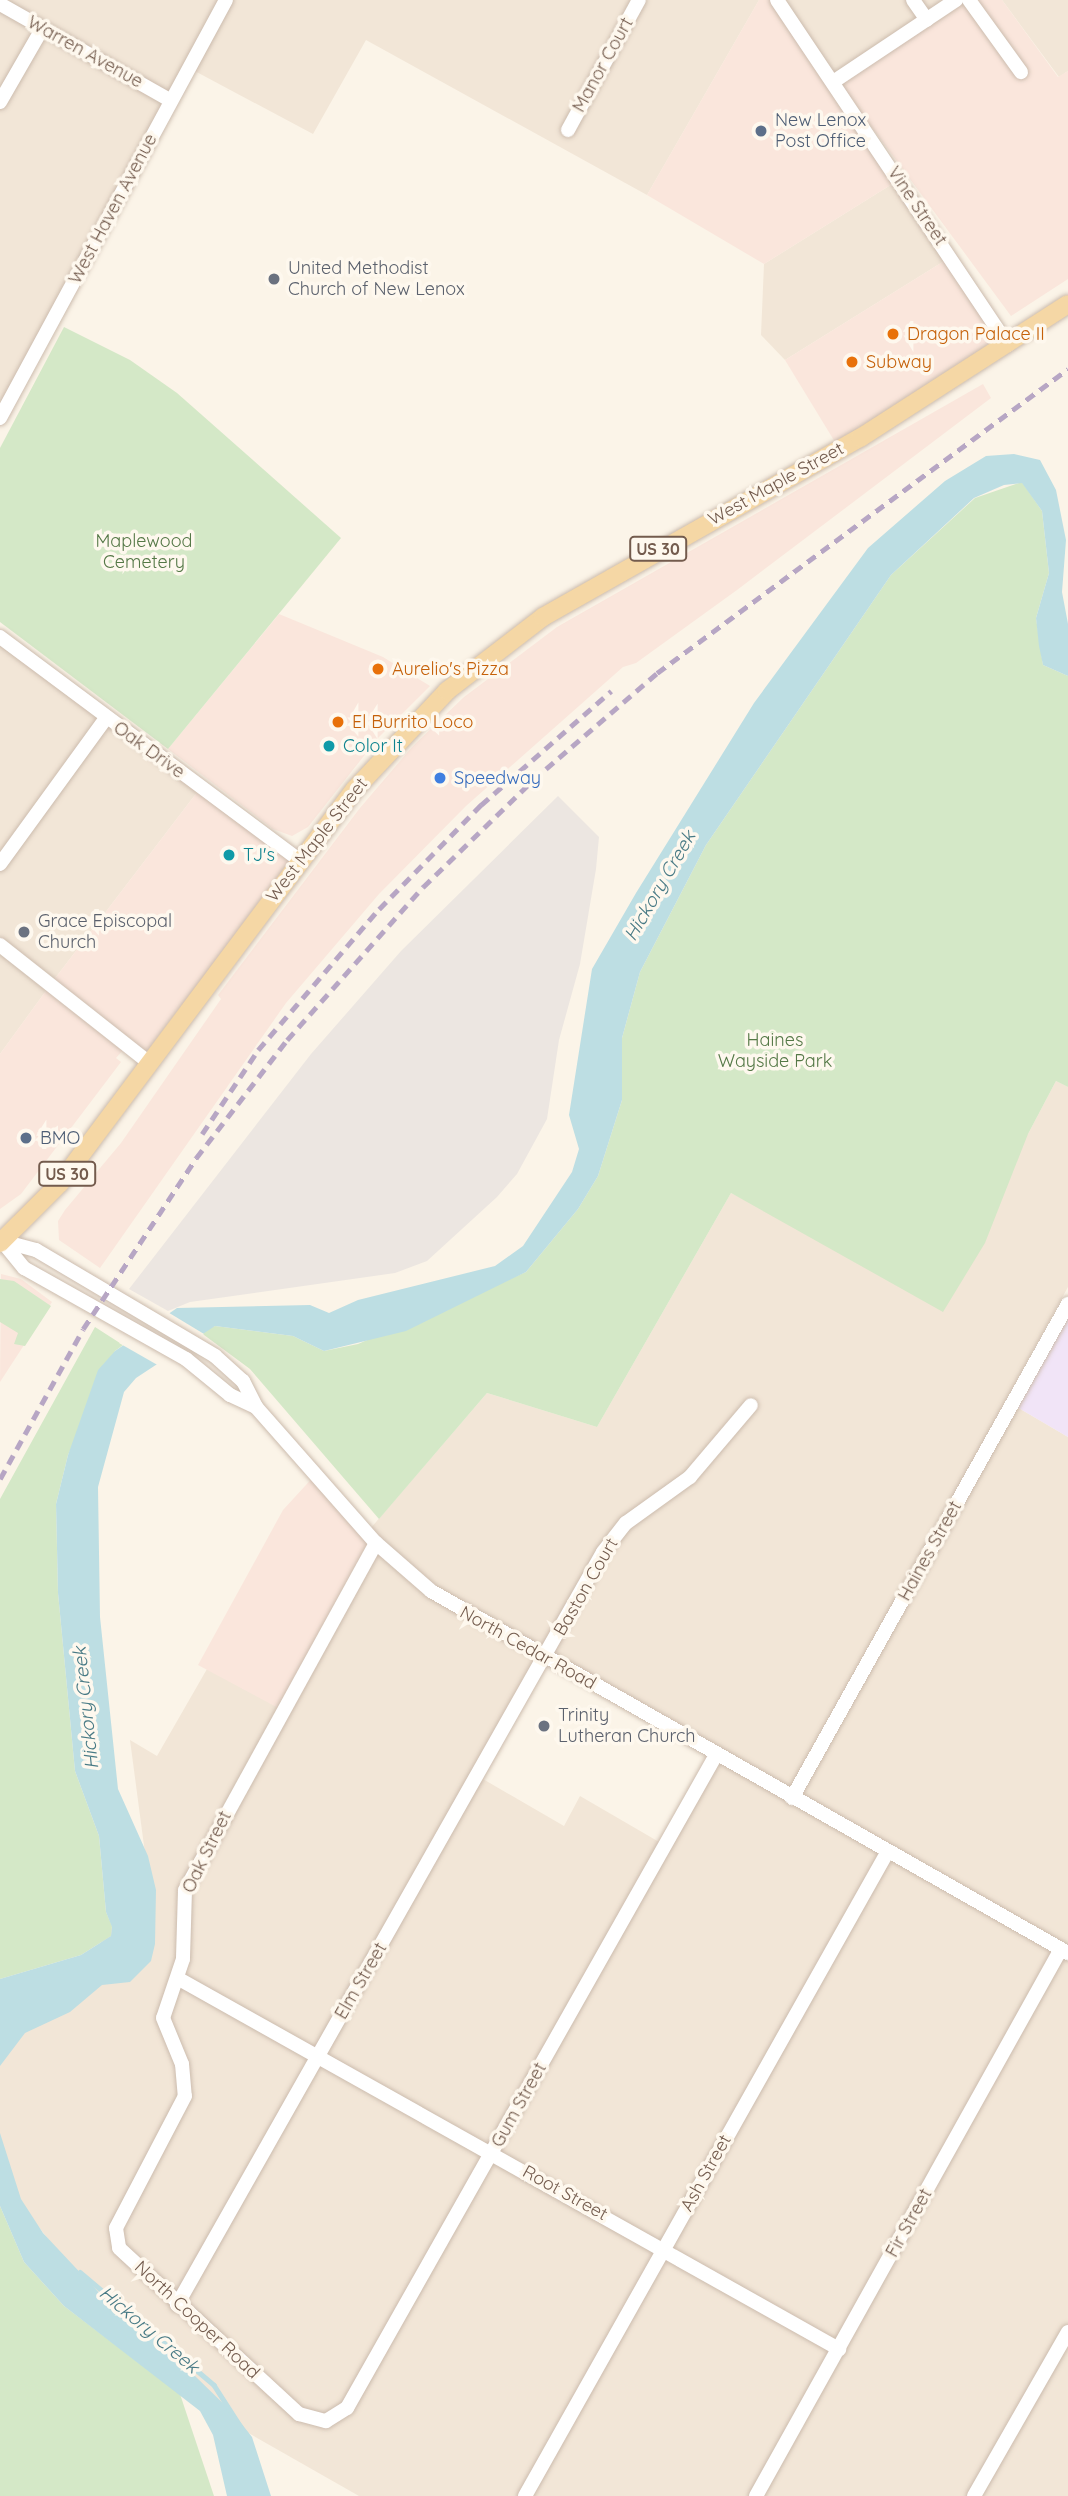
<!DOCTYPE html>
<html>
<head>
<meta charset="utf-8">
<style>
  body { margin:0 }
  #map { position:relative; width:1068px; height:2496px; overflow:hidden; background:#fbf4e8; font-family:Quicksand,sans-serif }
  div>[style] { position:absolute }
  .residential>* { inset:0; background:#f2e6d7 }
  .commercial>* { inset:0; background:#fae6dc }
  .industrial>* { inset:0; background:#ece6e1 }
  .education>* { inset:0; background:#f1e4f7 }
  .green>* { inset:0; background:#d4e8c7 }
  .water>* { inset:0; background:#bddee3 }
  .pier>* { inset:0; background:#fbf4e8 }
  .stream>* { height:4.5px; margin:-2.25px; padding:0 2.25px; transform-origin:2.25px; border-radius:2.25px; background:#bddee3 }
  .roads { filter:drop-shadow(0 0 2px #ccbcae) drop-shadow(0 0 2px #ccbcae) }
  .minor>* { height:14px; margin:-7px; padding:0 7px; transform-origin:7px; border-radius:7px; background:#fff }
  .major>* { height:18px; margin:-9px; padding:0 9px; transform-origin:9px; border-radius:9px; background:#f5d7a5 }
  .rail>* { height:4.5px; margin-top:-2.25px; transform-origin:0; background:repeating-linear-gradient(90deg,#b7a6c4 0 10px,transparent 0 17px) }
  .dots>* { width:19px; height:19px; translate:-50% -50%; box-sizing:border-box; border:4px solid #fef8ee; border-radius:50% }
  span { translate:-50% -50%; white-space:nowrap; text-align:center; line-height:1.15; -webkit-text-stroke:7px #fef8ee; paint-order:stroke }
  .shield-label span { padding:2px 5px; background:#fef8ee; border:2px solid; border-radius:5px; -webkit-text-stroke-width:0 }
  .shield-label { font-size:16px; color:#735b4d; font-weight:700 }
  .street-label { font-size:18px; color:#735b4d }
  .service-label { font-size:18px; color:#4e5e75 }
  .left { translate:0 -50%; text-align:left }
  .worship-label { font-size:18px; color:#5b616d }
  .food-label { font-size:18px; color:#c56008 }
  .park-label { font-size:18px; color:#547846 }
  .culture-label { font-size:18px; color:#0d838f }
  .shop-label { font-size:18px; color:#366cbe }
  .water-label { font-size:19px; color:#487a85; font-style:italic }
</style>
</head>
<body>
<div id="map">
  <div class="residential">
    <i style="clip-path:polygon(0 0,219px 0,0 410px)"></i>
    <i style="clip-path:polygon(230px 0,759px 0,647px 195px,366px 40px,313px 134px,191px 69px)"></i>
    <i style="clip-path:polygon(782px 0,945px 0,834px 76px)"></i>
    <i style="clip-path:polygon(1002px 0,1068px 0,1068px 71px,1059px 77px)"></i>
    <i style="clip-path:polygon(897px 181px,949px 258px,785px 360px,761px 335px,764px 264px)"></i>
    <i style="clip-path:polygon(0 642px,100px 719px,0 856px)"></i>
    <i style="clip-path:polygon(107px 723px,198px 791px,53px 981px,0 941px,0 869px)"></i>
    <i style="clip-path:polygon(0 950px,48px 988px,0 1054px)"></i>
    <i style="clip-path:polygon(1056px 1081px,1068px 1087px,1068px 1287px,791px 1791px,424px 1580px,370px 1529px,487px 1393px,597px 1427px,731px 1193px,773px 1214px,1028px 1134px)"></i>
    <i style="clip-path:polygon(1015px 1406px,1068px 1437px,1068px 1947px,795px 1798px)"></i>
    <i style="clip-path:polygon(377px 1548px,542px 1658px,476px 1775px,564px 1826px,580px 1796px,666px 1846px,717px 1756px,1068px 1957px,1068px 2496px,359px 2496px,222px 2418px,106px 2313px,9px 2189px,0 2150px,0 2045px,58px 2004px,148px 1876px,130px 1740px,157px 1756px,207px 1669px,285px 1711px)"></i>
  </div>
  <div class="commercial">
    <i style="clip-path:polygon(759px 0,773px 0,897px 181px,764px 264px,647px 195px)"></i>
    <i style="clip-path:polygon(945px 0,1002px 0,1058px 77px,1068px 71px,1068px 279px,1011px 316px,834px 76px)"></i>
    <i style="clip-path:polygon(949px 258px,1004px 344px,838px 447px,785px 360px)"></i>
    <i style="clip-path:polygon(983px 384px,991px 398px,737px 590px,636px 663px,623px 667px,466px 806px,379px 894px,286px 1003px,100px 1268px,59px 1240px,58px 1221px,65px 1210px,121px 1143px,221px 999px,218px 995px,360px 808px,412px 747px,464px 697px,557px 627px)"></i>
    <i style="clip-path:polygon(279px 614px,383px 657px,430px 686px,378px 738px,308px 827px,292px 836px,273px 829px,168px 749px)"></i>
    <i style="clip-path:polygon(198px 791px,295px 861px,148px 1058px,53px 981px)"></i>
    <i style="clip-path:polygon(48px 988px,124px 1049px,116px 1058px,121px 1062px,21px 1194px,0 1209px,0 1054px)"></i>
    <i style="clip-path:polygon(1px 1274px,21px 1279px,52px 1302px,0 1382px)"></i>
    <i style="clip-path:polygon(316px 1474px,374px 1543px,282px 1710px,198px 1665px,283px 1510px)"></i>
  </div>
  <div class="industrial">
    <i style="clip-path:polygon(558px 796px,599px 837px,596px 869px,580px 964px,559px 1040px,547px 1119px,517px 1174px,497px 1197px,427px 1261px,395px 1273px,190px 1302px,168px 1311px,129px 1289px,311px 1054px,401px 951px)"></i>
  </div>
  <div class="education">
    <i style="clip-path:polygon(1068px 1310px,1068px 1437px,1015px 1406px)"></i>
  </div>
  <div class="green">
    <i style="clip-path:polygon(64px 327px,130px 360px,177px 393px,341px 538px,168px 749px,0 622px,0 448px)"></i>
    <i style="clip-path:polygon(1022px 482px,1042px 511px,1049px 573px,1036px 618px,1043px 665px,1068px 676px,1068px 1087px,1056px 1081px,1028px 1134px,985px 1243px,943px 1312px,731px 1193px,597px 1427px,487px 1393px,379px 1519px,250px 1369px,200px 1332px,215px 1326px,293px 1336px,324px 1351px,358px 1344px,526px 1272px,578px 1209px,598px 1176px,622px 1100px,622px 1038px,640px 972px,706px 845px,891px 575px,975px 498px)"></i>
    <i style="clip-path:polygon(0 1279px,14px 1281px,51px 1306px,25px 1346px,14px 1344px,18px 1333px,0 1322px)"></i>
    <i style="clip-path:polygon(95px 1327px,123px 1345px,115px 1351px,68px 1455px,56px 1504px,58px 1593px,75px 1771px,99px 1836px,106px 1912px,112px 1926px,111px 1936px,81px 1955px,0 1979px,0 1499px)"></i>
    <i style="clip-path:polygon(0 2206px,24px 2262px,64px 2306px,180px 2394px,214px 2496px,0 2496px)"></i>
  </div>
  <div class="water">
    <i style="clip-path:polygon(1014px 454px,1040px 460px,1056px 490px,1066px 540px,1062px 592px,1068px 624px,1068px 676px,1043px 665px,1039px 646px,1036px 618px,1049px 573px,1042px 511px,1022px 483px,1004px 485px,974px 498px,891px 575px,706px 845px,640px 972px,622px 1038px,622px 1100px,598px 1176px,578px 1209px,526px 1272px,406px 1331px,324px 1351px,293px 1336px,215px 1326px,136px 1378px,124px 1392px,98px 1487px,100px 1617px,118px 1789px,148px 1856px,156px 1890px,155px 1944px,151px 1961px,130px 1982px,102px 1985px,70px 2012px,25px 2033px,0 2066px,0 1979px,81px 1955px,111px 1936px,112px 1927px,106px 1912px,99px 1836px,75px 1771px,58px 1593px,56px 1504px,68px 1455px,98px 1370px,115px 1351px,177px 1308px,310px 1305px,329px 1313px,358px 1300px,495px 1266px,523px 1246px,572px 1172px,579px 1149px,569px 1115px,592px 969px,636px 893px,754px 703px,868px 548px,945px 481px,986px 456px)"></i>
    <i style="clip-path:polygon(0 2133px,21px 2199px,43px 2233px,104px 2298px,157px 2339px,234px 2414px,252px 2437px,271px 2496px,227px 2496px,213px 2435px,200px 2411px,64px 2306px,24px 2262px,0 2206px)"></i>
  </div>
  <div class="pier">
    <i style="clip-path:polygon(166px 1311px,204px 1334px,161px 1367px,119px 1343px)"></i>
  </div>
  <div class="stream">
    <i style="left:80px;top:2272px;width:175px;rotate:40.1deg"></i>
    <i style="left:214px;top:2385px;width:50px;rotate:57.3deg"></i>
  </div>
  <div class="roads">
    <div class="minor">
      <i style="left:777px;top:0;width:415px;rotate:56.2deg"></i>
      <i style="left:913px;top:0;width:24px;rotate:55deg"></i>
      <i style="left:969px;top:0;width:89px;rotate:54.2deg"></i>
      <i style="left:0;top:4px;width:195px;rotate:29.5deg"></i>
      <i style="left:833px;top:82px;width:148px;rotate:-33.7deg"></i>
      <i style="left:0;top:102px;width:84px;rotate:-60.1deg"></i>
      <i style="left:568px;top:130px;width:148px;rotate:-61.4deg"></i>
      <i style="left:0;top:418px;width:475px;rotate:-61.6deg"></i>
      <i style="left:0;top:637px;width:374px;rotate:36.7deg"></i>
      <i style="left:0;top:864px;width:180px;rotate:-54deg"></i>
      <i style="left:0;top:945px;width:189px;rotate:38.3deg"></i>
      <i style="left:2px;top:1241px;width:35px;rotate:15deg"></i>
      <i style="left:36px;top:1250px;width:208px;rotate:30.6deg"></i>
      <i style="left:215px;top:1356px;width:38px;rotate:42deg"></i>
      <i style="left:243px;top:1381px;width:29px;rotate:63deg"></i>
      <i style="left:256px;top:1407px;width:181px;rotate:48.6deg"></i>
      <i style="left:376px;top:1543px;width:73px;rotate:41.1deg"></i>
      <i style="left:431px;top:1591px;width:733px;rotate:29.61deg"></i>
      <i style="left:2px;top:1241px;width:35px;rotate:51deg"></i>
      <i style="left:24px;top:1268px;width:186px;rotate:29.3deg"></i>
      <i style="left:186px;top:1359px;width:57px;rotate:39.3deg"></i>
      <i style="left:230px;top:1395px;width:29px;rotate:25deg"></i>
      <i style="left:376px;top:1543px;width:396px;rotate:118.8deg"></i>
      <i style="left:185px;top:1890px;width:69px;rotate:91.7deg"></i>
      <i style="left:183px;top:1959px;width:62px;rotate:108.7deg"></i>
      <i style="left:163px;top:2018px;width:50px;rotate:67.6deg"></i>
      <i style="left:182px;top:2064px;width:32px;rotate:85deg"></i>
      <i style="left:185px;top:2096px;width:149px;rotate:117.6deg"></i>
      <i style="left:116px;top:2228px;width:20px;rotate:81deg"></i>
      <i style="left:119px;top:2248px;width:245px;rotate:42.7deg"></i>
      <i style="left:299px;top:2414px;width:28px;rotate:15deg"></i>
      <i style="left:326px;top:2421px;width:25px;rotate:-32deg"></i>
      <i style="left:347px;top:2408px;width:750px;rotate:-60.53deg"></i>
      <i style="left:792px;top:1798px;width:566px;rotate:-60.81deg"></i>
      <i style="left:179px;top:1979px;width:757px;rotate:29.28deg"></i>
      <i style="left:177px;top:2305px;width:865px;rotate:-60.5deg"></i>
      <i style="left:603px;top:1552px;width:37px;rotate:-52deg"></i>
      <i style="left:626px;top:1523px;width:79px;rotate:-35.7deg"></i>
      <i style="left:690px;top:1477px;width:94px;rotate:-49.7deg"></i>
      <i style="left:525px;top:2496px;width:740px;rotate:-60.63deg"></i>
      <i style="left:756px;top:2496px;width:626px;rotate:-60.86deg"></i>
      <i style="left:974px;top:2496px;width:189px;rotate:-60.2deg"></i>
    </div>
    <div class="major">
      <i style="left:0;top:1243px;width:85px;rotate:-45deg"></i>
      <i style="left:60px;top:1183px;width:492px;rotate:-53.2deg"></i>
      <i style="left:355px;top:789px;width:134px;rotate:-46.8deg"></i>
      <i style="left:447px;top:691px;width:121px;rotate:-37.6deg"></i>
      <i style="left:543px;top:617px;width:364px;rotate:-29.5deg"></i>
      <i style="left:860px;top:438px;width:247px;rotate:-32.8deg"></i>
    </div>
  </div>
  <div class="rail">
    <i style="left:202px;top:1134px;width:101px;rotate:-56.3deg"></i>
    <i style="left:258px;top:1050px;width:186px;rotate:-49.4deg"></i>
    <i style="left:379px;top:909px;width:146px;rotate:-45.6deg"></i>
    <i style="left:481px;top:805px;width:173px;rotate:-41.2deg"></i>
    <i style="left:0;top:1479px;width:171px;rotate:-61deg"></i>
    <i style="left:83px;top:1329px;width:205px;rotate:-56.5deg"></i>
    <i style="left:196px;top:1158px;width:149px;rotate:-52.4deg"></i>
    <i style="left:287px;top:1040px;width:205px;rotate:-48.4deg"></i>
    <i style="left:423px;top:887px;width:153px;rotate:-44.2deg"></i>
    <i style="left:533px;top:780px;width:164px;rotate:-40.8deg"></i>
    <i style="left:657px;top:673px;width:511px;rotate:-36.49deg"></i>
  </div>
  <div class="dots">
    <i style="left:761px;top:131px;background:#5c6f8a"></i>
    <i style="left:274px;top:279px;background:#6b7280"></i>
    <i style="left:893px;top:334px;background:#e8710a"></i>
    <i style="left:852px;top:362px;background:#e8710a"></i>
    <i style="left:378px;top:669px;background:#e8710a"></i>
    <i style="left:338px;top:722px;background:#e8710a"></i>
    <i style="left:329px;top:746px;background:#0f9aa8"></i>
    <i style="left:440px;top:778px;background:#3f7fe0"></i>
    <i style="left:229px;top:855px;background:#0f9aa8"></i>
    <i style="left:24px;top:932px;background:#6b7280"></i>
    <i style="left:26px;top:1138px;background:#5c6f8a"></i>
    <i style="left:544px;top:1726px;background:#6b7280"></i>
  </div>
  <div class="shield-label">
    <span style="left:658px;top:549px">US 30</span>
    <span style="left:67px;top:1174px">US 30</span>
  </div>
  <div class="street-label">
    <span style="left:85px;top:52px;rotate:29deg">Warren Avenue</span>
    <span style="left:603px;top:65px;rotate:-61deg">Manor Court</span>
    <span style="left:917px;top:206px;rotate:56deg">Vine Street</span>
    <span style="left:113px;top:209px;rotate:-62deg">West Haven Avenue</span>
    <span style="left:776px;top:484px;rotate:-29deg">West Maple Street</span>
    <span style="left:149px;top:750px;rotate:36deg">Oak Drive</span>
    <span style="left:317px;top:840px;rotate:-52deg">West Maple Street</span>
    <span style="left:930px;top:1551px;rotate:-61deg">Haines Street</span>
    <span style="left:586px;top:1587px;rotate:-60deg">Baston Court</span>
    <span style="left:528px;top:1648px;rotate:29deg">North Cedar Road</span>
    <span style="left:207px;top:1852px;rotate:-64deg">Oak Street</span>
    <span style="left:361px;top:1981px;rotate:-60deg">Elm Street</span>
    <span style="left:519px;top:2105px;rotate:-61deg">Gum Street</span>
    <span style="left:706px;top:2173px;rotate:-61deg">Ash Street</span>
    <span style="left:565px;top:2193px;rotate:29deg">Root Street</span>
    <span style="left:909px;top:2223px;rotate:-61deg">Fir Street</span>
    <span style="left:197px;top:2320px;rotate:43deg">North Cooper Road</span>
  </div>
  <div class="service-label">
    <span class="left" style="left:775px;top:131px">New Lenox<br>Post Office</span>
    <span class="left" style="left:40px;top:1138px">BMO</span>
  </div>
  <div class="worship-label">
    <span class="left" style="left:288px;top:279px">United Methodist<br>Church of New Lenox</span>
    <span class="left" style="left:38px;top:932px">Grace Episcopal<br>Church</span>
    <span class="left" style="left:558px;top:1726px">Trinity<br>Lutheran Church</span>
  </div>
  <div class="food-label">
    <span class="left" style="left:907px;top:334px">Dragon Palace II</span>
    <span class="left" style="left:866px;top:362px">Subway</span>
    <span class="left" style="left:392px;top:669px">Aurelio's Pizza</span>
    <span class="left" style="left:352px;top:722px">El Burrito Loco</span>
  </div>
  <div class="park-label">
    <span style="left:144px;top:552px">Maplewood<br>Cemetery</span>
    <span style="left:775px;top:1051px">Haines<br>Wayside Park</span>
  </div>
  <div class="culture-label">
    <span class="left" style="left:343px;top:746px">Color It</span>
    <span class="left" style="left:243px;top:855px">TJ's</span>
  </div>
  <div class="shop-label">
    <span class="left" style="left:454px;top:778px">Speedway</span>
  </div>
  <div class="water-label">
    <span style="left:660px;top:886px;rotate:-60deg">Hickory Creek</span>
    <span style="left:86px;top:1708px;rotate:-96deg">Hickory Creek</span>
    <span style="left:149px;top:2330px;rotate:40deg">Hickory Creek</span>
  </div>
</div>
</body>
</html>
